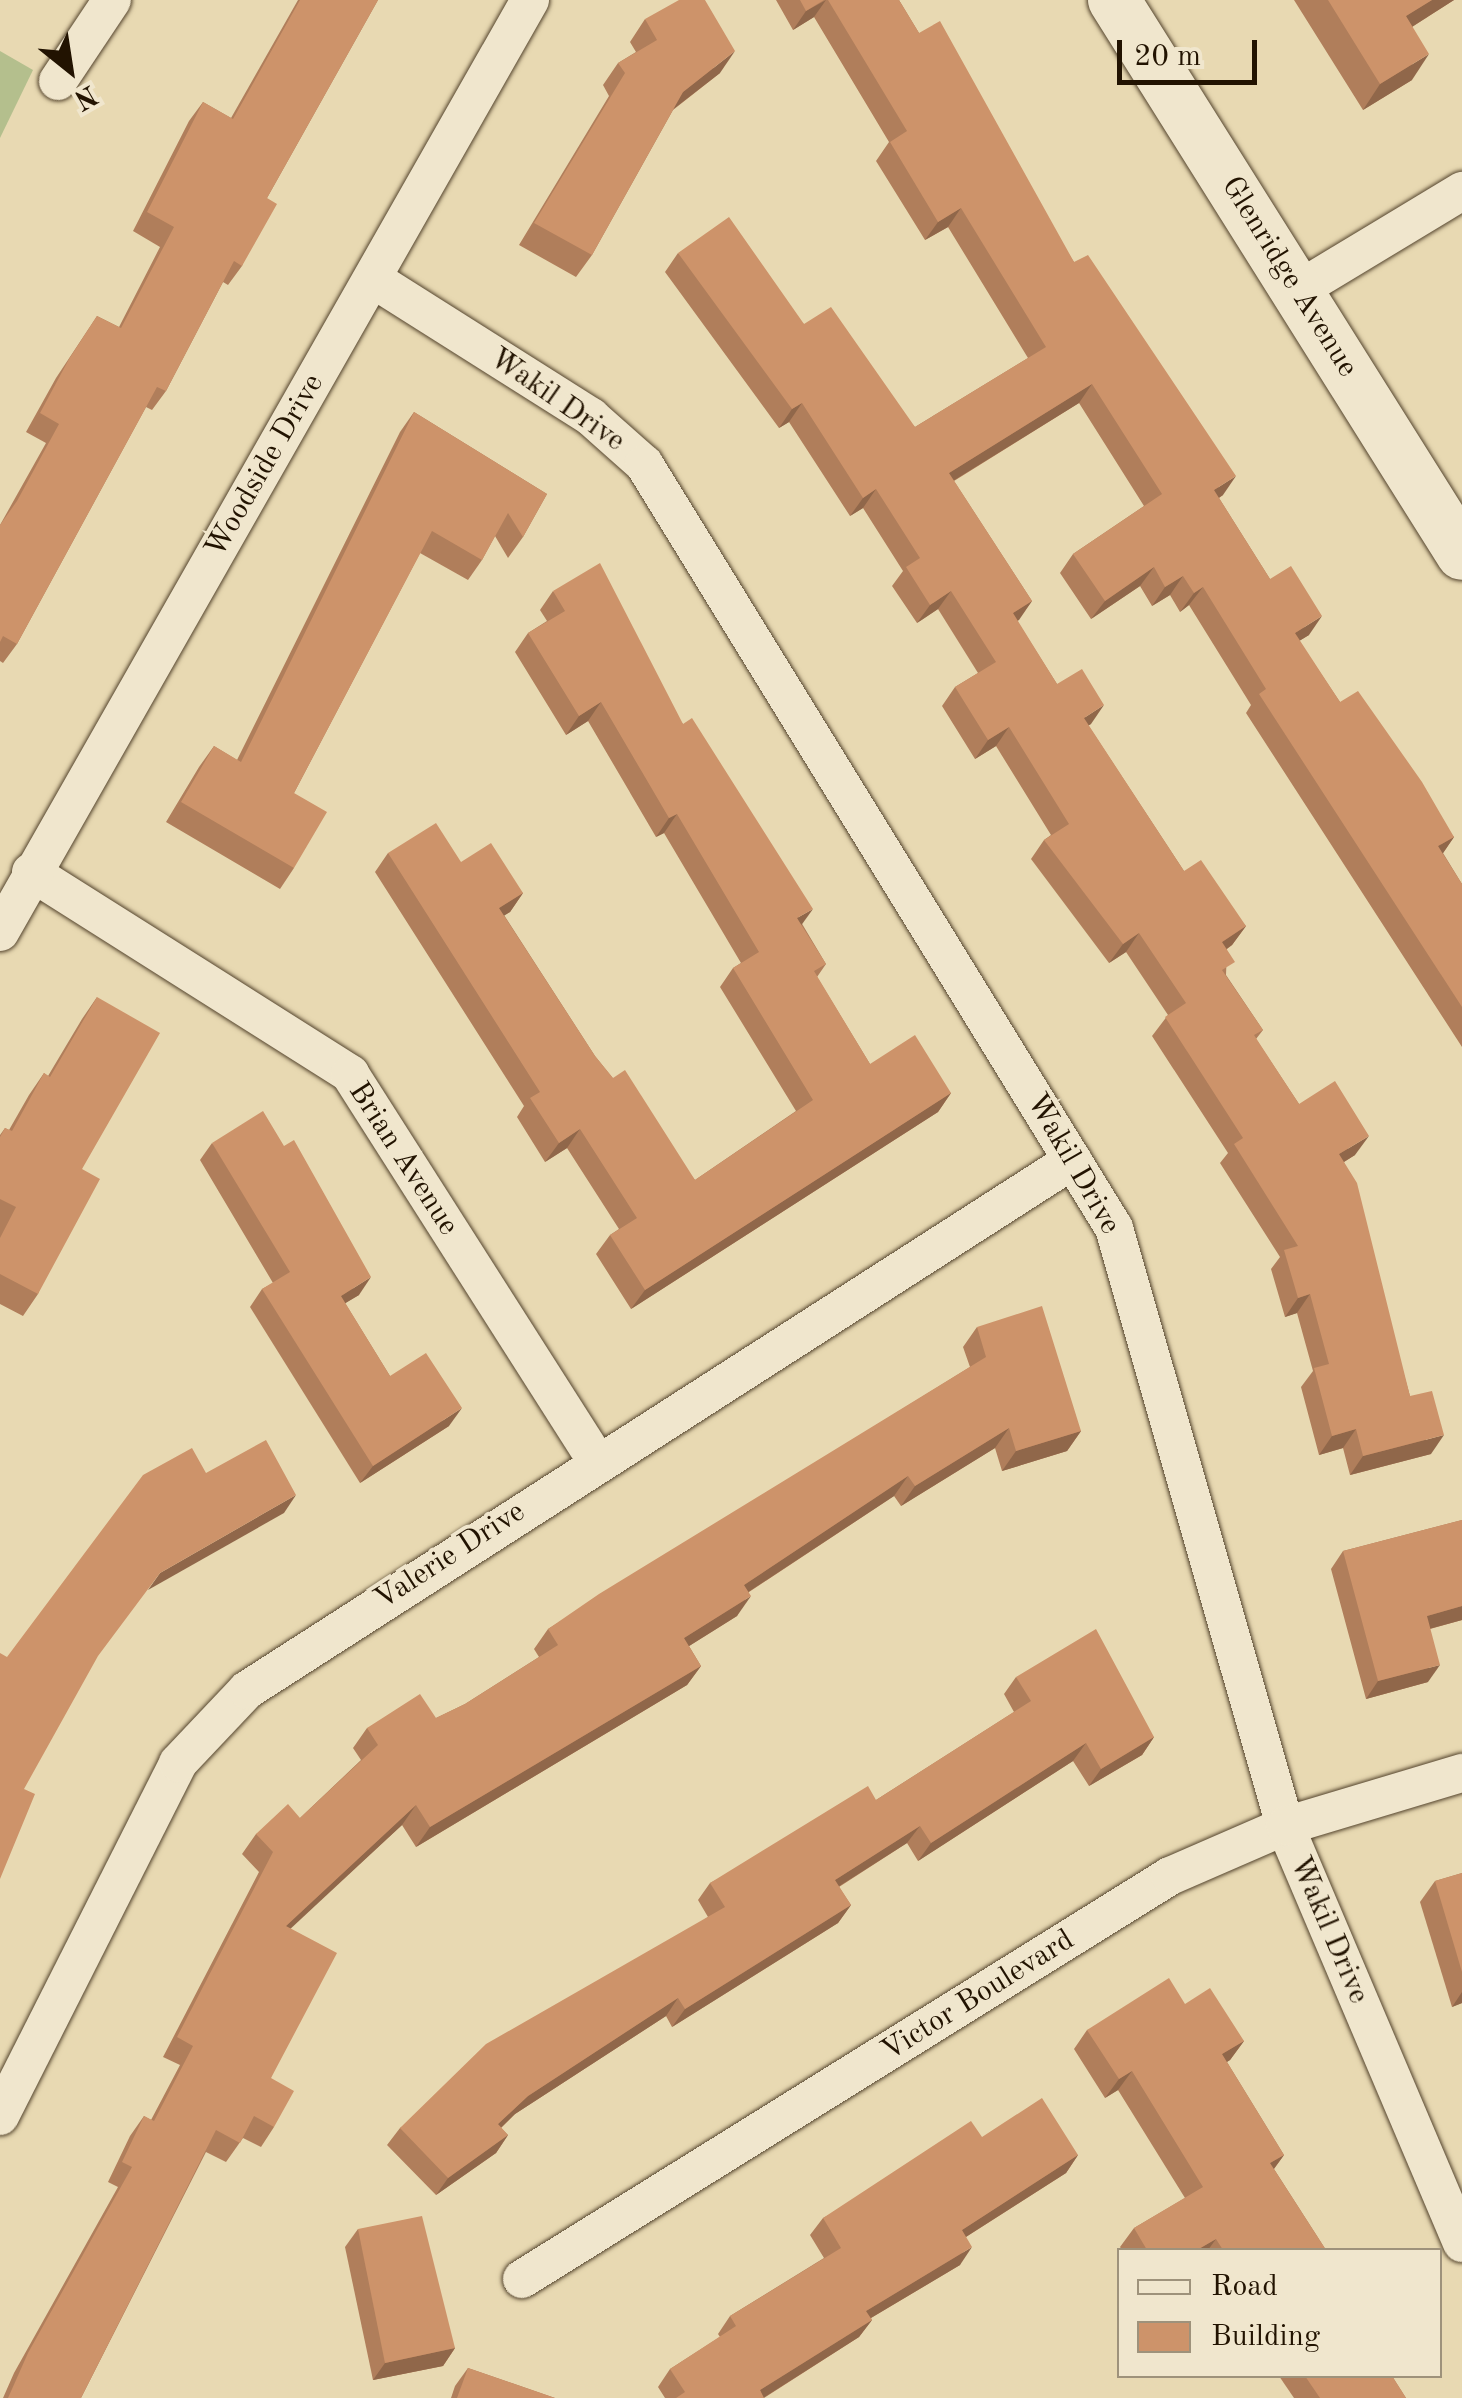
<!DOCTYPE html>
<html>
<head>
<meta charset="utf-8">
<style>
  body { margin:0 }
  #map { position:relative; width:1462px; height:2398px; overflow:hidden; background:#e8d9b2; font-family:"Old Standard TT",serif }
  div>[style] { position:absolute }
  .green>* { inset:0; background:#b4bf8d }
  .roads { filter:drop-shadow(0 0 2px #54442d) drop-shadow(0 0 2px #54442d) }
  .minor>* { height:38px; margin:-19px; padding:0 19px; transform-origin:19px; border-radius:19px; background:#f0e6cd }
  .secondary>* { height:52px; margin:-26px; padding:0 26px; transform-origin:26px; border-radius:26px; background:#f0e6cd }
  .wall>* { inset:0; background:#b07e5b }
  .shaded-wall>* { inset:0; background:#90674a }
  .building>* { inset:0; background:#cd936a }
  span { translate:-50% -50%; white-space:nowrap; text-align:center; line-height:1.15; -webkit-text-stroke:8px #f0e6cd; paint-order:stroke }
  .street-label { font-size:30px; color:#221301 }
  .legend { position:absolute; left:1117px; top:2248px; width:325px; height:130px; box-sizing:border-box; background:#f0e6cd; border:2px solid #9e927b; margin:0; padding:12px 18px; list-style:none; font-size:30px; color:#221301 }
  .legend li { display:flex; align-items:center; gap:20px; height:50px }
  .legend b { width:50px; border:2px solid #9e927b }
  .north { position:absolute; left:20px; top:20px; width:100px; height:100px; -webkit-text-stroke:8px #f0e6cd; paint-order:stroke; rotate:150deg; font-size:28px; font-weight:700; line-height:40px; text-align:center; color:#221301 }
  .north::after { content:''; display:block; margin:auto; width:35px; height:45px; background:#221301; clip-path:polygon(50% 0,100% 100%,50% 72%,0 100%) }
  .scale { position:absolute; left:1117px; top:40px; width:140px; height:45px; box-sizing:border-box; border:5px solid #221301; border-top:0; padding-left:12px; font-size:30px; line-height:35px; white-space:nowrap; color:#221301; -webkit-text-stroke:8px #f0e6cd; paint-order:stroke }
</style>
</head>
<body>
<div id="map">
  <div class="green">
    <i style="clip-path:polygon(0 51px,33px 70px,0 138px)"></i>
  </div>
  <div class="roads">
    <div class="minor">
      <i style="left:58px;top:81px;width:97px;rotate:-56.3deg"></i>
      <i style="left:373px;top:279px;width:258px;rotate:32.3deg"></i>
      <i style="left:591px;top:417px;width:71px;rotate:41.6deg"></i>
      <i style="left:644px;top:464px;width:897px;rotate:58.4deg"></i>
      <i style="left:1114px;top:1228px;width:622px;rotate:74.04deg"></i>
      <i style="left:1285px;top:1826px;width:453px;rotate:67deg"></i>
      <i style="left:1298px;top:290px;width:192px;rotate:-31.1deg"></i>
      <i style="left:31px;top:872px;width:378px;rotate:32.3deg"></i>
      <i style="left:350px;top:1074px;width:458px;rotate:57.5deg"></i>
      <i style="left:0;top:932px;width:1072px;rotate:-60.37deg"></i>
      <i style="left:0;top:2116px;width:395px;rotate:-63.2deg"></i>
      <i style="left:178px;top:1763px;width:100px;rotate:-46.6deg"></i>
      <i style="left:247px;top:1690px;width:981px;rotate:-32.69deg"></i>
      <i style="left:522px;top:2279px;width:763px;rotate:-31.88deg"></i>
      <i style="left:1170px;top:1876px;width:125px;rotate:-23.5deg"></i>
      <i style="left:1285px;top:1826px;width:185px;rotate:-16.7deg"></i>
    </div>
    <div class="secondary">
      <i style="left:1114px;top:0;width:654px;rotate:57.86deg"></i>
    </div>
  </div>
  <div class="wall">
    <i style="clip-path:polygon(298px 0,378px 0,267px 198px,242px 266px,228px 285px,223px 282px,166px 391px,152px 410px,146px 407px,17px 644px,3px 663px,0 661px,0 525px,46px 443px,26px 432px,56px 378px,97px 316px,119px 327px,160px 247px,133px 231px,189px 121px,203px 102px,231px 118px)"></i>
    <i style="clip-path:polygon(776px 0,899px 0,919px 33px,1074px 262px,1223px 495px,1219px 498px,1270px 579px,1309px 635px,1299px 641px,1340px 702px,1454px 837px,1443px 853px,1462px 884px,1462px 1047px,1246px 713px,1251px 705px,1189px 605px,1180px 612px,1170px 595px,1152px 606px,1140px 586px,1091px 619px,1060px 573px,1073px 554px,1144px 506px,1079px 403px,954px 481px,1032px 601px,1017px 621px,1057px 684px,1091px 724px,1088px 725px,1184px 871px,1246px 926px,1232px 945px,1227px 949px,1226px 975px,1263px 1030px,1256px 1039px,1299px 1104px,1355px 1155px,1344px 1162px,1410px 1396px,1431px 1454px,1350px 1475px,1343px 1448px,1319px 1455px,1301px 1387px,1313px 1371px,1297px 1313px,1285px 1317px,1271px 1269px,1280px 1257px,1220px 1163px,1228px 1153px,1152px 1036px,1168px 1015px,1126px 952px,1109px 963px,1031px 859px,1044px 840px,1051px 835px,996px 746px,975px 759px,942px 706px,955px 687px,978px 673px,938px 609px,917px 623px,892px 586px,903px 571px,863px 508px,850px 516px,789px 422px,779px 428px,665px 272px,678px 253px,804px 324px,915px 427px,1028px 358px,948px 227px,925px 240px,876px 161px,889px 142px,814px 17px,793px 30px)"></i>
    <i style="clip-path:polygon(1294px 0,1454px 0,1412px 27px,1412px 80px,1363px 110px)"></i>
    <i style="clip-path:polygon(645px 19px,720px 73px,673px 110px,592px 255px,576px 277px,519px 245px,609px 96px,603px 85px,618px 63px,636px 52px,630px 42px)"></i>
    <i style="clip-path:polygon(414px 412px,547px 494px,523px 537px,508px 558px,495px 536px,482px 560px,468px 580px,420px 553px,294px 793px,294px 868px,280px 889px,166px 822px,199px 767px,214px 746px,237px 760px,400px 432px)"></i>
    <i style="clip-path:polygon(553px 591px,683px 724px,826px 964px,817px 977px,870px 1064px,951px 1093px,938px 1112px,631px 1309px,596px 1254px,610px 1235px,619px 1229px,567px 1148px,545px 1162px,517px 1117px,524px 1106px,375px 872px,388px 853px,461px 862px,523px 893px,510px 912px,504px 915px,595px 1056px,695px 1180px,796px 1111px,720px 987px,733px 968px,741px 963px,664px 833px,656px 837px,588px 721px,566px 735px,515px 652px,528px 633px,547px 621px,540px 610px)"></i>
    <i style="clip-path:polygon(97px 997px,82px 1169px,38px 1294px,23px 1316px,0 1304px,0 1135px,5px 1128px,9px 1130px,29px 1095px,44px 1073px,48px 1076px,82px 1019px)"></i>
    <i style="clip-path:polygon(212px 1143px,359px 1295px,345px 1303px,390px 1376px,449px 1426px,360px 1483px,250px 1307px,262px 1289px,273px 1283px,200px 1160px)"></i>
    <i style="clip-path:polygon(977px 1327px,1081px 1431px,1067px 1451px,1002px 1471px,995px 1448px,901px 1506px,894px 1496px,749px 1592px,737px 1616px,689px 1646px,701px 1666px,687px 1685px,416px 1847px,402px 1825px,290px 1928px,271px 2078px,274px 2127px,261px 2147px,243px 2138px,226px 2162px,206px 2152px,81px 2398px,3px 2398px,14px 2373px,118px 2187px,108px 2182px,130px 2136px,144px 2116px,151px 2120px,180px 2065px,163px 2057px,259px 1872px,242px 1854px,256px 1834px,300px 1818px,361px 1760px,353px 1748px,367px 1728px,436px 1718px,465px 1704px,539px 1657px,534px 1649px,548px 1629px,970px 1367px,963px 1347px)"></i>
    <i style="clip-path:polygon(1462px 1520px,1462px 1620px,1430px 1629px,1428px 1682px,1366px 1699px,1331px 1569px,1343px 1551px)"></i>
    <i style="clip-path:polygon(1016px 1677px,1154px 1737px,1142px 1755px,1089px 1786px,1073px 1761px,918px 1861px,907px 1843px,839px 1887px,851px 1905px,838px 1923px,672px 2027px,666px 2016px,515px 2114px,501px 2128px,508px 2135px,496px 2153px,436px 2195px,387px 2145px,400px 2128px,708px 1917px,698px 1900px,710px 1883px,876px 1800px,1014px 1712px,1004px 1694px)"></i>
    <i style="clip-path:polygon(1462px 1873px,1462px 2003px,1452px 2007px,1420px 1902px,1435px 1881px)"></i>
    <i style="clip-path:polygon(1185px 2004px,1244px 2041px,1230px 2060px,1227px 2062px,1284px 2155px,1274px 2169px,1326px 2250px,1122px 2250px,1120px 2247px,1134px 2228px,1185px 2198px,1118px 2090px,1105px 2098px,1074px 2049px,1087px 2030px)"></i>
    <i style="clip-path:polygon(982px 2137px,1078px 2155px,1066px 2173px,966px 2237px,960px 2265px,871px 2318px,872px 2320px,859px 2337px,764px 2398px,665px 2398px,658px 2387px,670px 2369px,720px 2337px,718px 2334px,730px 2316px,824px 2258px,810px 2235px,823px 2218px)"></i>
    <i style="clip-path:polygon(358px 2229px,455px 2348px,443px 2366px,373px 2380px,345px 2247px)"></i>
    <i style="clip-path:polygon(468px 2368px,555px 2398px,451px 2398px,455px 2386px)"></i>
    <i style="clip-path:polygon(1279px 2376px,1392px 2376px,1406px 2398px,1294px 2398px)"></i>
  </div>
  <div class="shaded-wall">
    <i style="clip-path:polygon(826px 0,814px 17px,793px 30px,806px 11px)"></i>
    <i style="clip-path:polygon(1432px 0,1454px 0,1388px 42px,1406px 16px)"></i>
    <i style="clip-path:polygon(735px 51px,720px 73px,667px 114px,683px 92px)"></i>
    <i style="clip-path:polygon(1429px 54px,1412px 80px,1363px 110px,1380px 84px)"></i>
    <i style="clip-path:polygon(961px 208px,948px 227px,925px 240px,938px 222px)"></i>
    <i style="clip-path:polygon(1092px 384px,1079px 403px,935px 492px,949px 473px)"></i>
    <i style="clip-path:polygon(802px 403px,789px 422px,779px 428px,792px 409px)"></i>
    <i style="clip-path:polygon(1236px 476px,1223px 495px,1201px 509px,1214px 490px)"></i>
    <i style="clip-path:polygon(876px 489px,863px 508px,850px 516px,863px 498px)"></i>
    <i style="clip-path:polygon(1154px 567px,1140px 586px,1091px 619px,1105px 601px)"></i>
    <i style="clip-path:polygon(1183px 576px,1170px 595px,1152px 606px,1165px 587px)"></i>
    <i style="clip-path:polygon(1203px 587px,1189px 605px,1180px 612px,1194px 593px)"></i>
    <i style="clip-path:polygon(951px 591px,938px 609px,917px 623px,930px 605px)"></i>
    <i style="clip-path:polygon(1032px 601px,1019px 620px,999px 632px,1013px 613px)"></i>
    <i style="clip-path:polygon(1322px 616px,1309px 635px,1281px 652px,1295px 633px)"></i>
    <i style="clip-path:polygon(601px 702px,588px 721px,566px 735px,579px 716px)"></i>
    <i style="clip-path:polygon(1104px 705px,1091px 724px,1070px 737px,1084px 718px)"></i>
    <i style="clip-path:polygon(1009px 727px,996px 746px,975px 759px,988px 740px)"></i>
    <i style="clip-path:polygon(677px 814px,664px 833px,656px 837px,669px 818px)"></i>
    <i style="clip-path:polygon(1454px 837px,1441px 856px,1438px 846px)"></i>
    <i style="clip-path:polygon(523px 893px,510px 912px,486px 927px,499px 908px)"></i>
    <i style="clip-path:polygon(813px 909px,800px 927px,797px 918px)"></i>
    <i style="clip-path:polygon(1246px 926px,1232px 945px,1209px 961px,1222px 942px)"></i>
    <i style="clip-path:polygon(1139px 933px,1126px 952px,1109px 963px,1123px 944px)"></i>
    <i style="clip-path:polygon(951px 1093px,938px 1112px,631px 1309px,645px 1290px)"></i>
    <i style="clip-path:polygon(580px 1129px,567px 1148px,545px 1162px,559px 1143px)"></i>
    <i style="clip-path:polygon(1369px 1136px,1355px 1155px,1326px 1173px,1339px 1154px)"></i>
    <i style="clip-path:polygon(371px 1277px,359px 1295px,329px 1313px,341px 1296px)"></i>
    <i style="clip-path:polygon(1310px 1294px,1297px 1313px,1285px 1317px,1298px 1298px)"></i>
    <i style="clip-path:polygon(462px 1408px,449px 1426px,360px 1483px,373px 1466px)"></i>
    <i style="clip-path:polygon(1009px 1428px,995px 1448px,901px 1506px,915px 1486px)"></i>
    <i style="clip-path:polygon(1356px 1429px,1343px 1448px,1319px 1455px,1332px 1436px)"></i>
    <i style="clip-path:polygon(1081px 1431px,1067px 1451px,1002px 1471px,1016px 1451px)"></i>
    <i style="clip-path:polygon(1444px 1435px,1431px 1454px,1350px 1475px,1363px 1456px)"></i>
    <i style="clip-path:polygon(908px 1476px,894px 1496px,730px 1604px,744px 1585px)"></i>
    <i style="clip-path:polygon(296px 1495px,284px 1513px,148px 1590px,160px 1573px)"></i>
    <i style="clip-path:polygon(751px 1596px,737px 1616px,670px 1658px,684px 1638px)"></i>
    <i style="clip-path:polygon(1462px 1606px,1462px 1620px,1414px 1633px,1427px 1616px)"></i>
    <i style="clip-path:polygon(1440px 1665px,1428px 1682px,1366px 1699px,1378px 1681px)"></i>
    <i style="clip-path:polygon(701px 1666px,687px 1685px,416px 1847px,430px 1827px)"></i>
    <i style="clip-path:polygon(1154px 1737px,1142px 1755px,1089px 1786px,1101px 1769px)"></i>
    <i style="clip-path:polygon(1086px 1743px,1073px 1761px,918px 1861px,931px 1843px)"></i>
    <i style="clip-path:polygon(416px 1805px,402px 1825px,272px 1946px,286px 1926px)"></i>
    <i style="clip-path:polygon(920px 1826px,907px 1843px,822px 1897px,835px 1880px)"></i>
    <i style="clip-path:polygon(851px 1905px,838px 1923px,672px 2027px,685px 2009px)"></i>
    <i style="clip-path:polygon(1462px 1992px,1462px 2003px,1452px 2007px)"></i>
    <i style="clip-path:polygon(678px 1998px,666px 2016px,515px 2114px,486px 2142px,498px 2124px,528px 2096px)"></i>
    <i style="clip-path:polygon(1244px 2041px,1230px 2060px,1208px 2073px,1222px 2054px)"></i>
    <i style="clip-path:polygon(1132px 2071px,1118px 2090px,1105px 2098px,1119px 2079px)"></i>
    <i style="clip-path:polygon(508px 2135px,496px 2153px,436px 2195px,448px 2178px)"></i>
    <i style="clip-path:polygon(1078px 2155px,1066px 2173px,950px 2247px,962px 2230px)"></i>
    <i style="clip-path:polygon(1284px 2155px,1270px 2174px,1270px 2163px)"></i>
    <i style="clip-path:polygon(1216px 2239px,1208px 2250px,1197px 2250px)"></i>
    <i style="clip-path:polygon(972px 2247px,960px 2265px,854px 2328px,866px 2311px)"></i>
    <i style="clip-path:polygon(872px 2320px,859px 2337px,763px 2398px,760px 2390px)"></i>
    <i style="clip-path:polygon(455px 2348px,443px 2366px,373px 2380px,385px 2363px)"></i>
  </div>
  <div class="building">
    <i style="clip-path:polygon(300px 0,378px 0,267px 198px,277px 204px,242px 266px,234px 261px,166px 391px,157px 387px,17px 644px,3px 636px,0 642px,0 525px,17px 501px,59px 424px,40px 413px,69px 359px,97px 316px,121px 328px,174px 227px,147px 212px,203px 102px,233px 119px)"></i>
    <i style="clip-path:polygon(679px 0,705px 0,735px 51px,683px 92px,592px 255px,534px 223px,625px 73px,618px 63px,657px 40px,645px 19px)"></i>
    <i style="clip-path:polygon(800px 0,824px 0,806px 11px)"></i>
    <i style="clip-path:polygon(828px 0,899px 0,919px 33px,940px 21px,1074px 262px,1088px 255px,1236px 476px,1214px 490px,1270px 579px,1291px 566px,1322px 616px,1295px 633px,1340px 702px,1358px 691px,1422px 782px,1454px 837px,1438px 846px,1462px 884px,1462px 1007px,1259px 694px,1266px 689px,1203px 587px,1194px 593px,1183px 576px,1165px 587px,1154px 567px,1105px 601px,1073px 554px,1162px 494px,1092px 384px,949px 473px,1032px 601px,1013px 613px,1057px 684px,1082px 669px,1104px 705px,1084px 718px,1184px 871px,1201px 860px,1246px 926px,1222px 942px,1235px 962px,1222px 970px,1263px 1030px,1254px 1035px,1299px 1104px,1335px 1081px,1369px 1136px,1339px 1154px,1357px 1183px,1410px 1396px,1432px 1391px,1444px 1435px,1363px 1456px,1356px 1429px,1332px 1436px,1314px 1368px,1329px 1364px,1310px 1294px,1298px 1298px,1284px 1250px,1298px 1246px,1234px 1144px,1243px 1138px,1165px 1017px,1186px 1003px,1139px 933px,1123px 944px,1044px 840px,1069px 824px,1009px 727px,988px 740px,955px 687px,996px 662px,951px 591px,930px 605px,906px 567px,920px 558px,876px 489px,863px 498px,802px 403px,792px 409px,678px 253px,729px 217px,804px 324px,831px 307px,915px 427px,1046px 347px,961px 208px,938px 222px,890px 142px,907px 131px)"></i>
    <i style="clip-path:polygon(1328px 0,1432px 0,1406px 16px,1429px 54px,1380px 84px)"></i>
    <i style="clip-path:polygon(414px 412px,547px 494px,523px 537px,508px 513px,482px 560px,432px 531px,294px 793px,327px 812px,294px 868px,181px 802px,214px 746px,241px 762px)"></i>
    <i style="clip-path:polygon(600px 563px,683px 724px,692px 718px,813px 909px,797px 918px,826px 964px,814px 971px,870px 1064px,915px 1035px,951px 1093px,645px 1290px,610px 1235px,637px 1218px,580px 1129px,559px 1143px,530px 1098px,540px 1092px,388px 853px,436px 823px,461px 862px,491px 843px,523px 893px,499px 908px,595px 1056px,613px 1078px,625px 1070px,695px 1180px,813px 1100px,733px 968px,759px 952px,677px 814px,669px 818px,601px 702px,579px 716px,528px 633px,565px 611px,553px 591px)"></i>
    <i style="clip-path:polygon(97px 997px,160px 1033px,82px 1169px,100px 1179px,38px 1294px,0 1274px,0 1238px,16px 1207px,0 1199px,0 1137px,5px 1128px,12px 1131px,44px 1073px,50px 1077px)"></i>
    <i style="clip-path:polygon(263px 1111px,284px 1146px,294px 1140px,371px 1277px,341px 1296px,390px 1376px,426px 1353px,462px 1408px,373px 1466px,262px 1289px,290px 1272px,212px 1143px)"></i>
    <i style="clip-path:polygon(1042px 1306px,1081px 1431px,1016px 1451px,1009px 1428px,915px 1486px,908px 1476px,744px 1585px,751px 1596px,684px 1638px,701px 1666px,430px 1827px,416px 1805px,286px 1926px,337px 1953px,271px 2078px,294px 2091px,274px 2127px,254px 2116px,240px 2143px,216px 2130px,81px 2398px,8px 2398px,28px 2353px,132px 2167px,122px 2162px,144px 2116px,154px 2121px,193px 2046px,177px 2037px,273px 1852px,256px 1834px,288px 1804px,300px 1818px,378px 1745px,367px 1728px,420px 1694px,436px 1718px,465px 1704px,558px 1645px,548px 1629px,599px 1594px,986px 1357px,977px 1327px)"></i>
    <i style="clip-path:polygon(266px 1440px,296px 1495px,160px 1573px,98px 1656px,24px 1789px,35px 1794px,0 1879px,0 1653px,7px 1657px,143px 1475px,192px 1448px,206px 1473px)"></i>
    <i style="clip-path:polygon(1462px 1520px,1462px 1606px,1427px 1616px,1440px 1665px,1378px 1681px,1343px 1551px)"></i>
    <i style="clip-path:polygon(1096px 1629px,1154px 1737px,1101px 1769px,1086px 1743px,931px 1843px,920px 1826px,835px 1880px,851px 1905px,685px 2009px,678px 1998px,528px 2096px,498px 2124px,508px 2135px,448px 2178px,400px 2128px,486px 2044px,725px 1907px,710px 1883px,868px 1786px,876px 1800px,1031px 1701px,1016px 1677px)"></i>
    <i style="clip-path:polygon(1462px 1873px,1462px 1972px,1435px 1881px)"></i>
    <i style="clip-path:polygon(1169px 1978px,1185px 2004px,1210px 1988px,1244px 2041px,1222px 2054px,1284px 2155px,1270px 2163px,1326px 2250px,1223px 2250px,1216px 2239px,1197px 2250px,1147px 2250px,1134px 2228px,1203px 2187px,1132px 2071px,1119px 2079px,1087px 2030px)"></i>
    <i style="clip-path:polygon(1042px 2098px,1078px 2155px,962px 2230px,972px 2247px,866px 2311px,872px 2320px,760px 2390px,764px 2398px,676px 2398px,685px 2392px,670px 2369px,736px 2326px,730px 2316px,841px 2248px,823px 2218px,971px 2121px,982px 2137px)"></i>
    <i style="clip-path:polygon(422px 2216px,455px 2348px,385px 2363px,358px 2229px)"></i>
    <i style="clip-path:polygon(468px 2368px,555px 2398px,457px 2398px)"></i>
    <i style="clip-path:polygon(1305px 2376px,1392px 2376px,1406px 2398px,1320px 2398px)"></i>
  </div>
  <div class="street-label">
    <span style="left:1289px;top:277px;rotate:58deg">Glenridge Avenue</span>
    <span style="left:557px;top:400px;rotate:35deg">Wakil Drive</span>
    <span style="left:265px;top:466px;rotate:-60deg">Woodside Drive</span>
    <span style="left:403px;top:1159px;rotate:57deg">Brian Avenue</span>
    <span style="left:1073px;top:1164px;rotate:60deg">Wakil Drive</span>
    <span style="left:450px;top:1556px;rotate:-33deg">Valerie Drive</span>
    <span style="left:1329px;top:1930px;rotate:67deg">Wakil Drive</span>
    <span style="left:978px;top:1996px;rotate:-32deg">Victor Boulevard</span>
  </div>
  <ul class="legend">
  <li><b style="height:12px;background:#f0e6cd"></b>Road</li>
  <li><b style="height:28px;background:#cd936a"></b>Building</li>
  </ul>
  <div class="north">N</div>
  <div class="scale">20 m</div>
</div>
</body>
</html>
